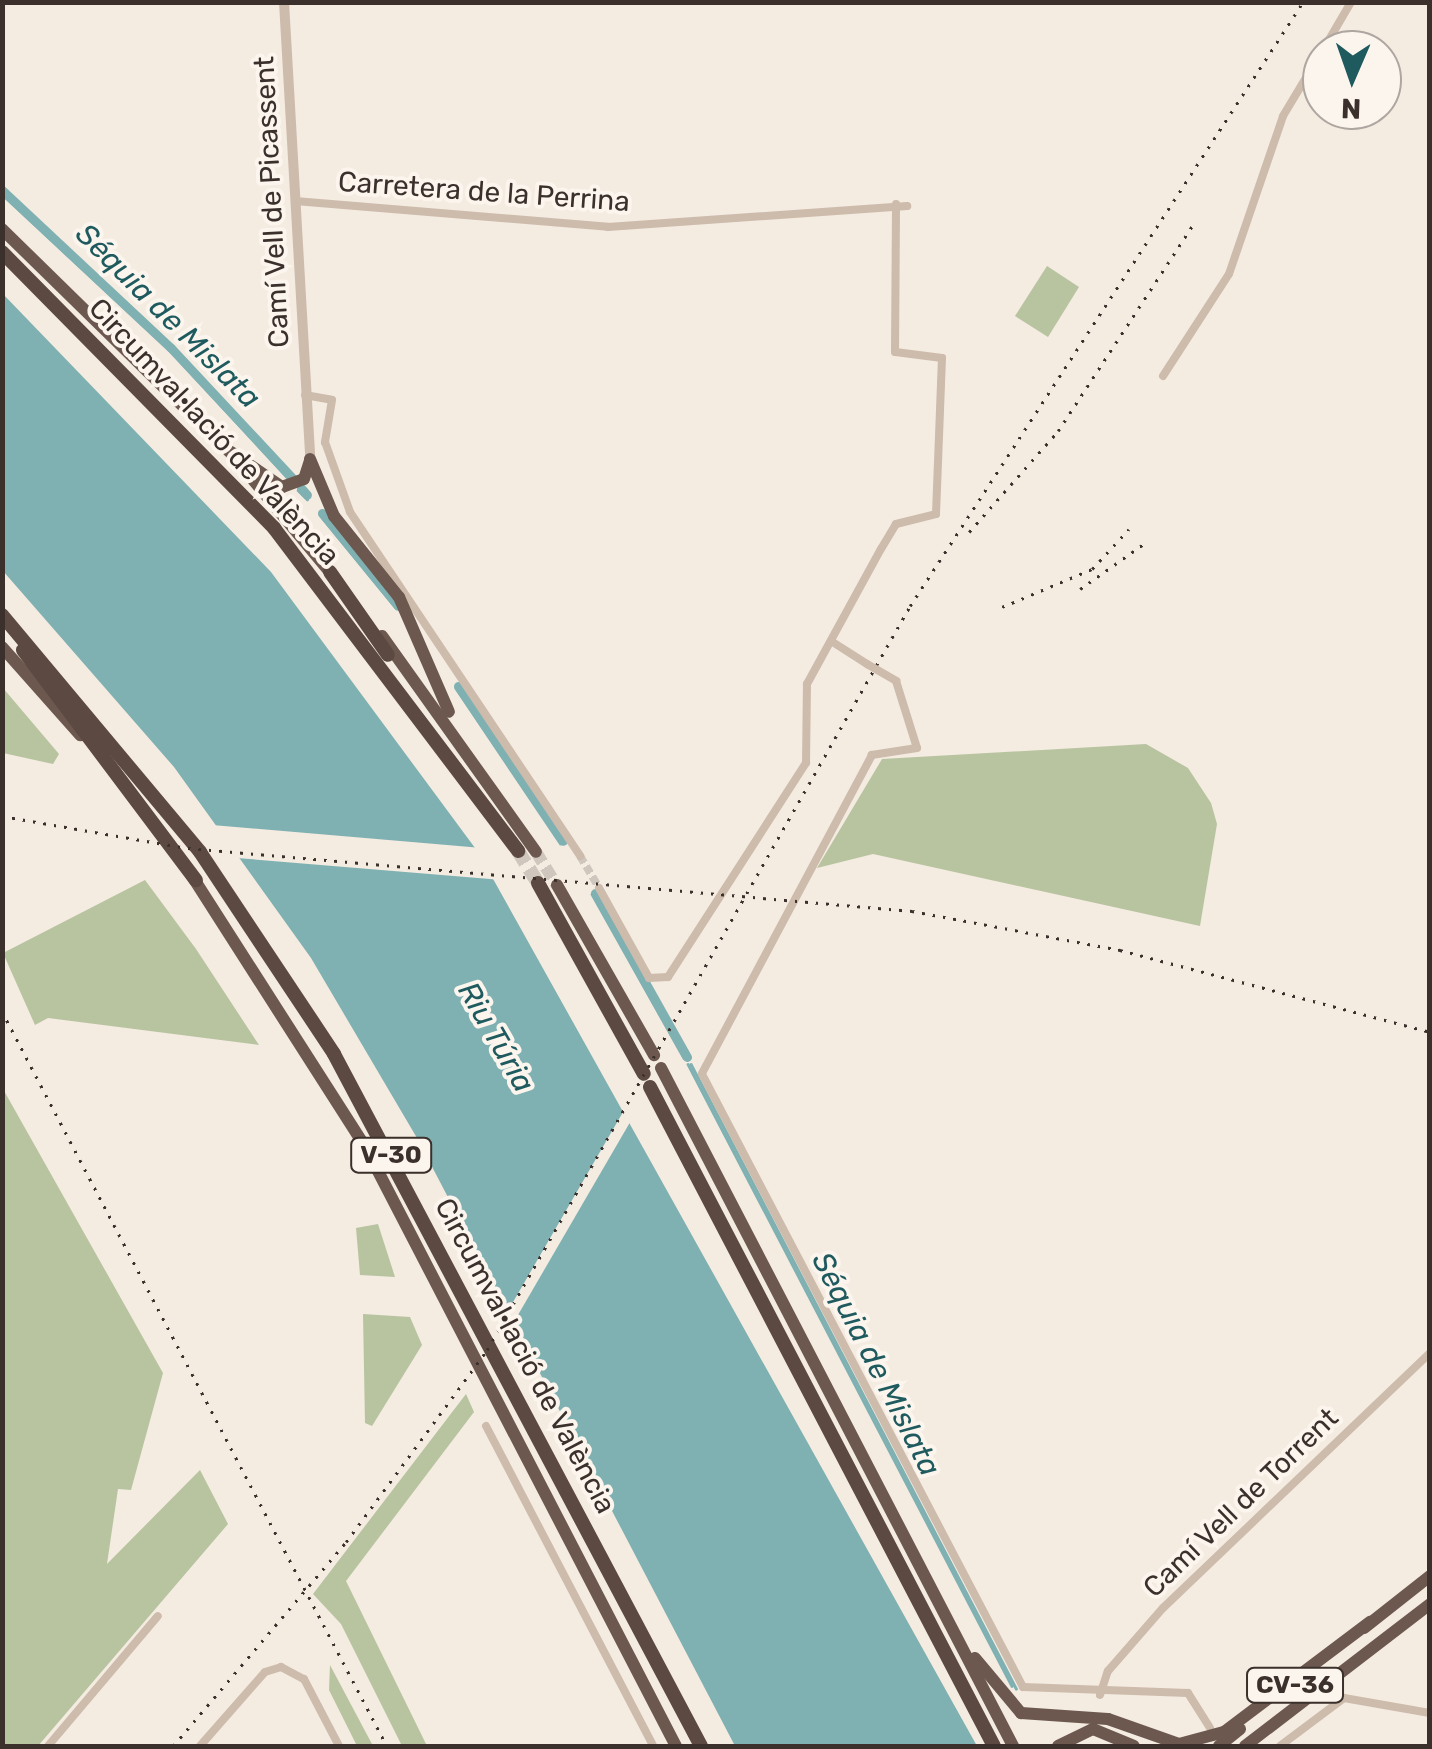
<!DOCTYPE html>
<html>
<head>
<meta charset="utf-8">
<style>
  body { margin:0 }
  #map { position:relative; width:1432px; height:1749px; overflow:hidden; background:#f4ebe1; font-family:Rubik,sans-serif }
  div>[style] { position:absolute }
  .green>* { inset:0; background:#b8c4a0 }
  .water>* { inset:0; background:#7fb0b2 }
  .pier>* { inset:0; background:#f4ebe1 }
  .stream>* { height:2.5px; margin:-1.25px; padding:0 1.25px; transform-origin:1.25px; border-radius:1.25px; background:#7fb0b2 }
  .canal>* { height:9px; margin:-4.5px; padding:0 4.5px; transform-origin:4.5px; border-radius:4.5px; background:#7fb0b2 }
  .minor-tunnel>* { height:8px; margin-top:-4px; transform-origin:0; background:repeating-linear-gradient(90deg,#cfc6bd 0 8px,transparent 0 12px) }
  .trunk-tunnel>* { height:12px; margin-top:-6px; transform-origin:0; background:repeating-linear-gradient(90deg,#cfc6bd 0 12px,transparent 0 18px) }
  .motorway-tunnel>* { height:14px; margin-top:-7px; transform-origin:0; background:repeating-linear-gradient(90deg,#cfc6bd 0 14px,transparent 0 21px) }
  .minor>* { height:8px; margin:-4px; padding:0 4px; transform-origin:4px; border-radius:4px; background:#cdbbac }
  .tertiary>* { height:10px; margin:-5px; padding:0 5px; transform-origin:5px; border-radius:5px; background:#cdbbac }
  .trunk>* { height:12px; margin:-6px; padding:0 6px; transform-origin:6px; border-radius:6px; background:#6c584f }
  .motorway>* { height:14px; margin:-7px; padding:0 7px; transform-origin:7px; border-radius:7px; background:#5c4a42 }
  .rail>* { height:2.5px; margin-top:-1.25px; transform-origin:0; background:repeating-linear-gradient(90deg,#3b302b 0 2.5px,transparent 0 10.5px) }
  .minor-bridge>* { height:8px; margin:-4px; padding:0 4px; transform-origin:4px; border-radius:4px; background:#cdbbac }
  span { translate:-50% -50%; white-space:nowrap; text-align:center; line-height:1.15; -webkit-text-stroke:8px #fbf5ee; paint-order:stroke }
  .shield-label span { padding:2px 8px; background:#fbf5ee; border:2px solid; border-radius:8px; -webkit-text-stroke-width:0 }
  .shield-label { font-size:25px; color:#3b302b; font-weight:700 }
  .street-label { font-size:28px; color:#3b302b }
  .water-label { font-size:30px; color:#1f5a5e; font-style:italic }
  .frame { position:absolute; inset:0; border:5px solid #3b302b; pointer-events:none }
  .north { position:absolute; left:1302px; top:30px; width:100px; height:100px; box-sizing:border-box; background:#fbf5ee; border:2px solid #aea6a0; border-radius:50%; rotate:182deg; font-size:28px; font-weight:700; line-height:40px; text-align:center; color:#3b302b }
  .north::after { content:''; display:block; margin:auto; width:35px; height:45px; background:#1f5a5e; clip-path:polygon(50% 0,100% 100%,50% 72%,0 100%) }
</style>
</head>
<body>
<div id="map">
  <div class="green">
    <i style="clip-path:polygon(1047px 266px,1079px 287px,1048px 337px,1015px 316px)"></i>
    <i style="clip-path:polygon(3px 688px,59px 754px,53px 764px,3px 753px)"></i>
    <i style="clip-path:polygon(1146px 744px,1188px 768px,1211px 803px,1217px 824px,1200px 926px,873px 854px,817px 868px,882px 759px)"></i>
    <i style="clip-path:polygon(145px 880px,196px 949px,259px 1045px,48px 1018px,35px 1025px,3px 953px)"></i>
    <i style="clip-path:polygon(3px 1089px,163px 1373px,131px 1490px,118px 1489px,107px 1564px,200px 1470px,228px 1524px,38px 1746px,3px 1746px)"></i>
    <i style="clip-path:polygon(378px 1224px,395px 1277px,360px 1275px,356px 1228px)"></i>
    <i style="clip-path:polygon(363px 1314px,410px 1317px,422px 1345px,372px 1426px,365px 1423px)"></i>
    <i style="clip-path:polygon(466px 1394px,474px 1412px,346px 1581px,427px 1746px,402px 1746px,341px 1624px,313px 1594px)"></i>
    <i style="clip-path:polygon(330px 1665px,373px 1746px,357px 1746px,329px 1690px)"></i>
  </div>
  <div class="water">
    <i style="clip-path:polygon(2px 293px,271px 572px,478px 852px,977px 1746px,735px 1746px,417px 1138px,311px 958px,174px 767px,3px 571px)"></i>
  </div>
  <div class="pier">
    <i style="clip-path:polygon(212px 825px,482px 848px,502px 880px,237px 858px)"></i>
    <i style="clip-path:polygon(630px 1100px,636px 1112px,511px 1327px,505px 1316px)"></i>
  </div>
  <div class="stream">
    <i style="left:2px;top:194px;width:228px;rotate:42.9deg"></i>
    <i style="left:169px;top:349px;width:177px;rotate:47.3deg"></i>
    <i style="left:298px;top:490px;width:13px;rotate:45deg"></i>
    <i style="left:320px;top:515px;width:120px;rotate:50.7deg"></i>
    <i style="left:456px;top:688px;width:187px;rotate:56.1deg"></i>
    <i style="left:592px;top:894px;width:188px;rotate:60.7deg"></i>
    <i style="left:688px;top:1064px;width:701px;rotate:62.48deg"></i>
    <i style="left:691px;top:1064px;width:704px;rotate:62.49deg"></i>
  </div>
  <div class="canal">
    <i style="left:2px;top:190px;width:231px;rotate:43.1deg"></i>
    <i style="left:171px;top:348px;width:180px;rotate:47deg"></i>
    <i style="left:301px;top:488px;width:9px;rotate:49deg"></i>
    <i style="left:322px;top:513px;width:120px;rotate:50.7deg"></i>
    <i style="left:458px;top:686px;width:187px;rotate:55.9deg"></i>
    <i style="left:595px;top:893px;width:188px;rotate:60.7deg"></i>
  </div>
  <div class="minor-tunnel">
    <i style="left:580px;top:856px;width:37px;rotate:59deg"></i>
  </div>
  <div class="trunk-tunnel">
    <i style="left:536px;top:852px;width:39px;rotate:58deg"></i>
  </div>
  <div class="motorway-tunnel">
    <i style="left:518px;top:851px;width:38px;rotate:58deg"></i>
  </div>
  <div class="minor">
    <i style="left:1323px;top:50px;width:56px;rotate:-59.7deg"></i>
    <i style="left:295px;top:201px;width:314px;rotate:4.7deg"></i>
    <i style="left:608px;top:227px;width:300px;rotate:-4deg"></i>
    <i style="left:1163px;top:376px;width:121px;rotate:-57.1deg"></i>
    <i style="left:1229px;top:274px;width:167px;rotate:-71.1deg"></i>
    <i style="left:1283px;top:116px;width:76px;rotate:-59deg"></i>
    <i style="left:305px;top:395px;width:27px;rotate:10deg"></i>
    <i style="left:332px;top:400px;width:43px;rotate:99.5deg"></i>
    <i style="left:325px;top:442px;width:74px;rotate:70.3deg"></i>
    <i style="left:350px;top:512px;width:414px;rotate:56.2deg"></i>
    <i style="left:831px;top:641px;width:43px;rotate:32.6deg"></i>
    <i style="left:896px;top:681px;width:70px;rotate:72.6deg"></i>
    <i style="left:917px;top:748px;width:46px;rotate:171.2deg"></i>
    <i style="left:872px;top:755px;width:361px;rotate:118.1deg"></i>
    <i style="left:702px;top:1074px;width:692px;rotate:62.36deg"></i>
    <i style="left:1023px;top:1687px;width:165px;rotate:2.1deg"></i>
    <i style="left:1188px;top:1693px;width:41px;rotate:57.8deg"></i>
    <i style="left:599px;top:888px;width:103px;rotate:60.9deg"></i>
    <i style="left:649px;top:978px;width:19px;rotate:-3deg"></i>
    <i style="left:668px;top:977px;width:255px;rotate:-57.2deg"></i>
    <i style="left:806px;top:763px;width:79px;rotate:-89.3deg"></i>
    <i style="left:807px;top:684px;width:154px;rotate:-61.3deg"></i>
    <i style="left:881px;top:549px;width:29px;rotate:-59deg"></i>
    <i style="left:896px;top:524px;width:41px;rotate:-14deg"></i>
    <i style="left:936px;top:514px;width:156px;rotate:-87.8deg"></i>
    <i style="left:942px;top:358px;width:47px;rotate:-172.7deg"></i>
    <i style="left:895px;top:352px;width:148px;rotate:-89.6deg"></i>
    <i style="left:486px;top:1426px;width:361px;rotate:62.4deg"></i>
    <i style="left:1100px;top:1695px;width:25px;rotate:-72deg"></i>
    <i style="left:1108px;top:1671px;width:84px;rotate:-48.9deg"></i>
    <i style="left:1163px;top:1608px;width:369px;rotate:-43.7deg"></i>
    <i style="left:48px;top:1746px;width:170px;rotate:-49.8deg"></i>
    <i style="left:200px;top:1746px;width:98px;rotate:-48.7deg"></i>
    <i style="left:265px;top:1672px;width:17px;rotate:-17deg"></i>
    <i style="left:281px;top:1667px;width:26px;rotate:28deg"></i>
    <i style="left:304px;top:1679px;width:76px;rotate:62.4deg"></i>
    <i style="left:1280px;top:1746px;width:80px;rotate:-36.9deg"></i>
    <i style="left:1344px;top:1698px;width:87px;rotate:9.9deg"></i>
  </div>
  <div class="tertiary">
    <i style="left:284px;top:2px;width:458px;rotate:86.7deg"></i>
  </div>
  <div class="trunk">
    <i style="left:2px;top:229px;width:318px;rotate:44.4deg"></i>
    <i style="left:229px;top:451px;width:165px;rotate:50.2deg"></i>
    <i style="left:231px;top:452px;width:62px;rotate:34.5deg"></i>
    <i style="left:282px;top:487px;width:23px;rotate:-20deg"></i>
    <i style="left:304px;top:479px;width:19px;rotate:-72deg"></i>
    <i style="left:310px;top:459px;width:62px;rotate:67.2deg"></i>
    <i style="left:334px;top:516px;width:104px;rotate:51.3deg"></i>
    <i style="left:399px;top:597px;width:125px;rotate:66.5deg"></i>
    <i style="left:382px;top:636px;width:265px;rotate:54.5deg"></i>
    <i style="left:2px;top:647px;width:118px;rotate:48.4deg"></i>
    <i style="left:192px;top:876px;width:325px;rotate:57.4deg"></i>
    <i style="left:367px;top:1150px;width:671px;rotate:62.6deg"></i>
    <i style="left:557px;top:885px;width:196px;rotate:60.3deg"></i>
    <i style="left:661px;top:1068px;width:764px;rotate:62.56deg"></i>
    <i style="left:1364px;top:1628px;width:84px;rotate:-38.2deg"></i>
    <i style="left:975px;top:1658px;width:72px;rotate:50.1deg"></i>
    <i style="left:1021px;top:1713px;width:87px;rotate:3.9deg"></i>
    <i style="left:1108px;top:1719px;width:75px;rotate:19.4deg"></i>
    <i style="left:1179px;top:1744px;width:47px;rotate:-14.9deg"></i>
    <i style="left:1224px;top:1732px;width:183px;rotate:-37deg"></i>
    <i style="left:1058px;top:1746px;width:39px;rotate:-26deg"></i>
    <i style="left:1093px;top:1729px;width:44px;rotate:22.5deg"></i>
    <i style="left:1219px;top:1746px;width:27px;rotate:-39deg"></i>
    <i style="left:1245px;top:1746px;width:233px;rotate:-37.5deg"></i>
  </div>
  <div class="motorway">
    <i style="left:2px;top:252px;width:388px;rotate:45.4deg"></i>
    <i style="left:274px;top:528px;width:405px;rotate:52.9deg"></i>
    <i style="left:330px;top:572px;width:101px;rotate:55.1deg"></i>
    <i style="left:2px;top:615px;width:309px;rotate:50.1deg"></i>
    <i style="left:200px;top:852px;width:242px;rotate:56.4deg"></i>
    <i style="left:334px;top:1054px;width:783px;rotate:62.06deg"></i>
    <i style="left:23px;top:650px;width:288px;rotate:53.1deg"></i>
    <i style="left:538px;top:883px;width:218px;rotate:61deg"></i>
    <i style="left:650px;top:1087px;width:743px;rotate:62.44deg"></i>
  </div>
  <div class="rail">
    <i style="left:969px;top:532px;width:135px;rotate:-48.6deg"></i>
    <i style="left:1058px;top:431px;width:250px;rotate:-56.8deg"></i>
    <i style="left:1080px;top:589px;width:80px;rotate:-35.3deg"></i>
    <i style="left:1002px;top:607px;width:98px;rotate:-22.9deg"></i>
    <i style="left:1092px;top:569px;width:54px;rotate:-47.2deg"></i>
    <i style="left:2px;top:816px;width:189px;rotate:9.8deg"></i>
    <i style="left:188px;top:848px;width:727px;rotate:4.97deg"></i>
    <i style="left:912px;top:911px;width:212px;rotate:10.6deg"></i>
    <i style="left:1120px;top:950px;width:321px;rotate:14.8deg"></i>
    <i style="left:2px;top:1011px;width:830px;rotate:62.35deg"></i>
    <i style="left:173px;top:1746px;width:267px;rotate:-49.7deg"></i>
    <i style="left:346px;top:1542px;width:238px;rotate:-53.7deg"></i>
    <i style="left:487px;top:1350px;width:856px;rotate:-60.38deg"></i>
    <i style="left:910px;top:606px;width:721px;rotate:-56.95deg"></i>
  </div>
  <div class="minor-bridge">
    <i style="left:867px;top:664px;width:34px;rotate:30deg"></i>
  </div>
  <div class="shield-label">
    <span style="left:391px;top:1155px">V-30</span>
    <span style="left:1295px;top:1685px">CV-36</span>
  </div>
  <div class="street-label">
    <span style="left:484px;top:192px;rotate:4deg">Carretera de la Perrina</span>
    <span style="left:272px;top:202px;rotate:-93deg">Camí Vell de Picassent</span>
    <span style="left:214px;top:432px;rotate:47deg">Circumval·lació de València</span>
    <span style="left:525px;top:1356px;rotate:62deg">Circumval·lació de València</span>
    <span style="left:1241px;top:1503px;rotate:-44deg">Camí Vell de Torrent</span>
  </div>
  <div class="water-label">
    <span style="left:168px;top:316px;rotate:45deg">Séquia de Mislata</span>
    <span style="left:496px;top:1037px;rotate:60deg">Riu Túria</span>
    <span style="left:876px;top:1364px;rotate:63deg">Séquia de Mislata</span>
  </div>
  <div class="frame"></div>
  <div class="north">N</div>
</div>
</body>
</html>
